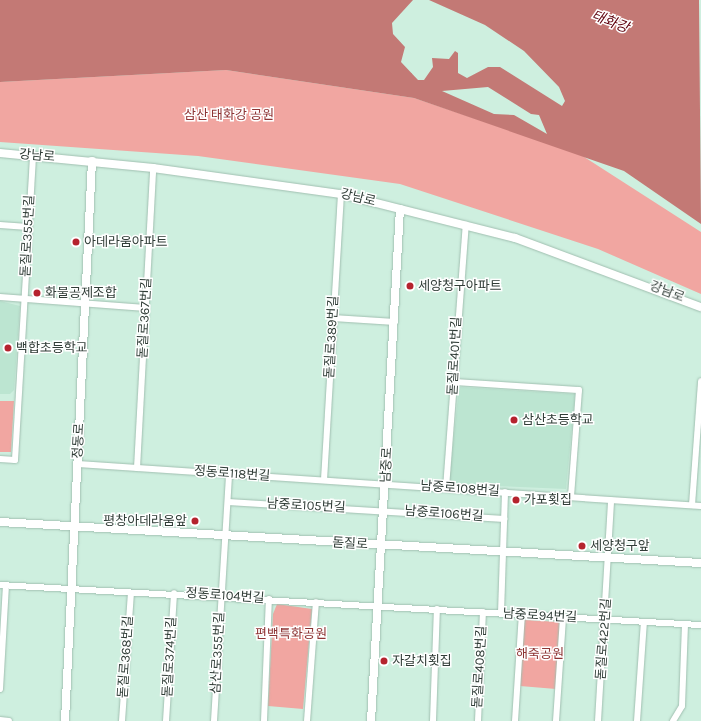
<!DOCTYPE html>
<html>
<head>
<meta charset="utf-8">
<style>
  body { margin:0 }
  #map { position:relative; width:701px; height:721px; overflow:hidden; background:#ceefdf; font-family:Karla,"Noto Sans KR",sans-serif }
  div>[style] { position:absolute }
  .built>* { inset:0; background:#bce5d1 }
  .green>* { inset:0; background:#f1a6a1 }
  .water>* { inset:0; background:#c37975 }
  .roads { filter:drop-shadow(0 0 1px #a0bfb0) drop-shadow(0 0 1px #a0bfb0) }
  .street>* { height:6px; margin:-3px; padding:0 3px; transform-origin:3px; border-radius:3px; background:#fff }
  .secondary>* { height:8px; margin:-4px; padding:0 4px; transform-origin:4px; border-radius:4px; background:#fff }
  .dots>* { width:11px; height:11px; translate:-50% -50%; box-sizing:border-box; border:2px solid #fff; border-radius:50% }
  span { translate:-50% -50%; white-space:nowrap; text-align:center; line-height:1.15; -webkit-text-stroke:3px #fff; paint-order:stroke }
  .park-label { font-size:13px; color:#8e3434 }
  .street-label { font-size:13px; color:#303d37 }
  .poi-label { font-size:13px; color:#303d37 }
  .left { translate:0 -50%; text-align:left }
  .right { translate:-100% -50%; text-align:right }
  .water-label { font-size:14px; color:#5e000c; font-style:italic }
</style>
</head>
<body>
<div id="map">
  <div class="built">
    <i style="clip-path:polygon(0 301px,20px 306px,14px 390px,10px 394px,0 394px)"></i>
    <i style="clip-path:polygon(459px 387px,575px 394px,566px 489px,449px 484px)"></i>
  </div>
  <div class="green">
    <i style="clip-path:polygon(226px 70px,414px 98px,578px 153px,701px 232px,701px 294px,598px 249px,400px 184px,198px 156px,0 142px,0 82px)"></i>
    <i style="clip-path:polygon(0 401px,14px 401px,11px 452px,0 452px)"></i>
    <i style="clip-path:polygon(277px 604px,312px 609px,303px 709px,268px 706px,273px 614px)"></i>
    <i style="clip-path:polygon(524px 620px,560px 622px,556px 689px,520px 686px)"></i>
  </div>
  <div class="water">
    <i style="clip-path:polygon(evenodd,0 0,413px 0,392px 23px,393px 34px,405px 47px,401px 62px,418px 80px,424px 80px,433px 67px,432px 58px,449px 59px,455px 51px,458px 53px,458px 73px,467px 78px,488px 67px,500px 67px,562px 106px,565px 101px,559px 87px,524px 51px,485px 25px,429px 0,699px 0,701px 224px,624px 171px,414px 98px,226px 70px,0 82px,0 0,488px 87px,531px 114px,539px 115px,547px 134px,514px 115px,494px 114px,442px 91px,488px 87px)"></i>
  </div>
  <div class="roads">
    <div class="street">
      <i style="left:0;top:225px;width:28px;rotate:4deg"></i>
      <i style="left:0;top:297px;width:146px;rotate:4.3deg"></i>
      <i style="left:333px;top:318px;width:62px;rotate:3.7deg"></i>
      <i style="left:454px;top:382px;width:125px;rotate:3.7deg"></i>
      <i style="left:579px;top:390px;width:107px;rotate:94.3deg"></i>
      <i style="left:0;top:459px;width:15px;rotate:4deg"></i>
      <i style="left:15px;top:460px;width:306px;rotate:-86.6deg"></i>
      <i style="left:78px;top:464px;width:624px;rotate:3.86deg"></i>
      <i style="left:137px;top:468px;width:300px;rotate:-86.9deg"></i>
      <i style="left:324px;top:480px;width:287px;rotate:-86.6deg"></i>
      <i style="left:446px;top:488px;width:264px;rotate:-85.7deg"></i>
      <i style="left:228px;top:502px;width:277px;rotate:3.5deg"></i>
      <i style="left:692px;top:505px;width:124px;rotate:-85.8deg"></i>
      <i style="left:0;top:585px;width:702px;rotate:3.27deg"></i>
      <i style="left:501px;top:613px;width:121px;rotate:-88.1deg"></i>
      <i style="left:0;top:689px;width:103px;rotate:-86.7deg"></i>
      <i style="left:0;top:720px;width:9px;rotate:6deg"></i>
      <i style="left:122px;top:721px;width:128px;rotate:-86deg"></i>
      <i style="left:166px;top:721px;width:128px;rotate:-86.4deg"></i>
      <i style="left:214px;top:721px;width:247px;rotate:-86.5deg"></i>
      <i style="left:264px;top:721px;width:122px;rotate:-87.7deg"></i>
      <i style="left:307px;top:721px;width:119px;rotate:-85.7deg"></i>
      <i style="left:433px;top:721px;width:112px;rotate:-88deg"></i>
      <i style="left:478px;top:721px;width:109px;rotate:-87.4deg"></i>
      <i style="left:515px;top:721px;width:107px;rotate:-86.3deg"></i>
      <i style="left:556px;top:721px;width:104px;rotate:-86.1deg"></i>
      <i style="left:598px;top:721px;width:221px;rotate:-86.6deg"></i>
      <i style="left:637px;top:721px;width:99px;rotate:-86deg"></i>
      <i style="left:673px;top:721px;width:17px;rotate:-59deg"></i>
      <i style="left:682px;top:706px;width:82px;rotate:-87.9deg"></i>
    </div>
    <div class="secondary">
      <i style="left:0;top:153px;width:154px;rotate:5.6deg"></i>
      <i style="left:153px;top:168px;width:190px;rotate:7.9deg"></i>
      <i style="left:341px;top:194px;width:179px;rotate:14.2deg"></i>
      <i style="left:515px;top:238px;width:198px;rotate:20.4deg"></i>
      <i style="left:0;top:522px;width:702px;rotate:3.35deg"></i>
      <i style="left:65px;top:721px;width:561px;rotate:-87.24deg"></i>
      <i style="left:371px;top:721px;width:513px;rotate:-86.76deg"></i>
    </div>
  </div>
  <div class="dots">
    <i style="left:76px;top:242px;background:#b5232e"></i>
    <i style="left:410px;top:286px;background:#b5232e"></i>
    <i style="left:37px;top:293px;background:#b5232e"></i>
    <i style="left:8px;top:348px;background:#b5232e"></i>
    <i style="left:514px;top:420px;background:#b5232e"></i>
    <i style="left:516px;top:500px;background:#b5232e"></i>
    <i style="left:195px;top:521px;background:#b5232e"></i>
    <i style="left:582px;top:546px;background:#b5232e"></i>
    <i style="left:384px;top:661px;background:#b5232e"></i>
  </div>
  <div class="park-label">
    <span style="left:229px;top:115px">삼산 태화강 공원</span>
    <span style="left:291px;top:634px">편백특화공원</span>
    <span style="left:540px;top:654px">해죽공원</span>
  </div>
  <div class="street-label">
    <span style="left:37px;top:156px;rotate:5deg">강남로</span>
    <span style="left:358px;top:198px;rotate:14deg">강남로</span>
    <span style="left:28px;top:236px;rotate:-87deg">돋질로355번길</span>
    <span style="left:667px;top:292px;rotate:21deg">강남로</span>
    <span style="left:145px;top:318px;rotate:-87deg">돋질로367번길</span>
    <span style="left:332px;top:337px;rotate:-87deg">돋질로389번길</span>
    <span style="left:455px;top:356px;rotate:-87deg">돋질로401번길</span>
    <span style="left:79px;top:441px;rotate:-87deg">정동로</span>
    <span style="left:387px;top:465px;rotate:-87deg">남중로</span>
    <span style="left:232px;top:474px;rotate:4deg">정동로118번길</span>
    <span style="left:460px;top:489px;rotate:4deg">남중로108번길</span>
    <span style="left:306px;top:506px;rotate:3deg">남중로105번길</span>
    <span style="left:444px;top:514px;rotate:4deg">남중로106번길</span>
    <span style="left:350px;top:544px;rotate:3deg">돋질로</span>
    <span style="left:225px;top:596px;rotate:4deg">정동로104번길</span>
    <span style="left:540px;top:616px;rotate:3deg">남중로94번길</span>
    <span style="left:604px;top:639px;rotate:-86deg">돋질로422번길</span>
    <span style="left:218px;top:653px;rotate:-87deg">삼산로355번길</span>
    <span style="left:126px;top:657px;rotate:-86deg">돋질로368번길</span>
    <span style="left:170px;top:657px;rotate:-87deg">돋질로374번길</span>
    <span style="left:480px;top:667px;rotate:-87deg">돋질로408번길</span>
  </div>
  <div class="poi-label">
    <span class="left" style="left:84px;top:242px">아데라움아파트</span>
    <span class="left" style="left:418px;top:286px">세양청구아파트</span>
    <span class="left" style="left:45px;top:293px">화물공제조합</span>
    <span class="left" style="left:16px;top:348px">백합초등학교</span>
    <span class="left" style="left:522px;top:420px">삼산초등학교</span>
    <span class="left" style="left:524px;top:500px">가포횟집</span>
    <span class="right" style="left:187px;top:521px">평창아데라움앞</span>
    <span class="left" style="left:590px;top:546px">세양청구앞</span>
    <span class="left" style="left:392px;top:661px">자갈치횟집</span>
  </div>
  <div class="water-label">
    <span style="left:610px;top:22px;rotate:21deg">태화강</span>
  </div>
</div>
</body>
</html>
